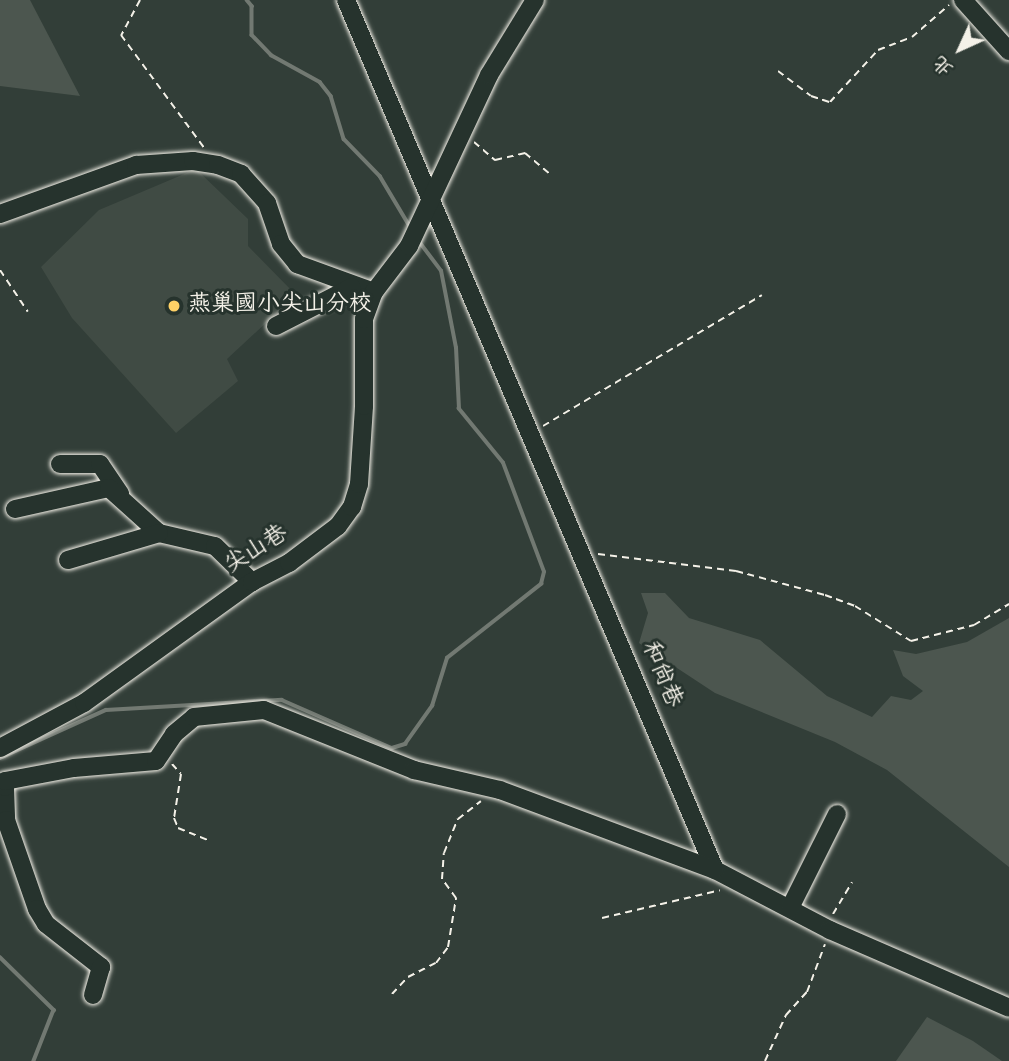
<!DOCTYPE html>
<html>
<head>
<meta charset="utf-8">
<style>
  body { margin:0 }
  #map { position:relative; width:1009px; height:1061px; overflow:hidden; background:#323e38; font-family:Dekko,"LXGW WenKai TC",sans-serif }
  div>[style] { position:absolute }
  .built>* { inset:0; background:#404b44 }
  .green>* { inset:0; background:#4c564f }
  .stream>* { height:3.5px; margin:-1.75px; padding:0 1.75px; transform-origin:1.75px; border-radius:1.75px; background:#727972 }
  .path>* { height:2px; margin-top:-1px; transform-origin:0; background:repeating-linear-gradient(90deg,#f4f1e8 0 7px,transparent 0 12px) }
  .roads { filter:drop-shadow(0 0 2px #f4f1e8) drop-shadow(0 0 2px #f4f1e8) }
  .minor>* { height:18px; margin:-9px; padding:0 9px; transform-origin:9px; border-radius:9px; background:#26332d }
  .dots>* { width:19px; height:19px; translate:-50% -50%; box-sizing:border-box; border:4px solid #26332d; border-radius:50% }
  span { translate:-50% -50%; white-space:nowrap; text-align:center; line-height:1.15; -webkit-text-stroke:6px #26332d; paint-order:stroke }
  .poi-label { font-size:23px; color:#f4f1e8 }
  .left { translate:0 -50%; text-align:left }
  .street-label { font-size:23px; color:#f4f1e8 }
  .north { position:absolute; left:925px; top:14px; width:70px; height:70px; -webkit-text-stroke:5px #26332d; paint-order:stroke; rotate:225deg; font-size:19px; font-weight:700; line-height:28px; text-align:center; color:#f4f1e8 }
  .north::after { content:''; display:block; margin:auto; width:24px; height:32px; background:#f4f1e8; clip-path:polygon(50% 0,100% 100%,50% 72%,0 100%) }
</style>
</head>
<body>
<div id="map">
  <div class="built">
    <i style="clip-path:polygon(196px 169px,248px 219px,248px 246px,296px 295px,227px 359px,238px 381px,176px 433px,72px 318px,41px 267px,99px 210px)"></i>
  </div>
  <div class="green">
    <i style="clip-path:polygon(0 0,30px 0,80px 96px,0 86px)"></i>
    <i style="clip-path:polygon(641px 593px,665px 593px,689px 618px,760px 640px,827px 696px,872px 717px,891px 696px,911px 700px,923px 691px,903px 676px,893px 650px,916px 654px,967px 642px,1009px 618px,1009px 867px,887px 770px,835px 742px,715px 693px,639px 643px,648px 613px)"></i>
    <i style="clip-path:polygon(927px 1017px,973px 1041px,1002px 1061px,896px 1061px)"></i>
  </div>
  <div class="stream">
    <i style="left:247px;top:0;width:8px;rotate:50deg"></i>
    <i style="left:252px;top:6px;width:29px;rotate:90deg"></i>
    <i style="left:252px;top:35px;width:28px;rotate:46deg"></i>
    <i style="left:271px;top:55px;width:56px;rotate:28.9deg"></i>
    <i style="left:320px;top:82px;width:18px;rotate:52deg"></i>
    <i style="left:331px;top:96px;width:45px;rotate:73.2deg"></i>
    <i style="left:344px;top:139px;width:52px;rotate:45.8deg"></i>
    <i style="left:380px;top:176px;width:61px;rotate:59.2deg"></i>
    <i style="left:0;top:758px;width:116px;rotate:-24.4deg"></i>
    <i style="left:106px;top:710px;width:176px;rotate:-3.3deg"></i>
    <i style="left:282px;top:700px;width:120px;rotate:23.6deg"></i>
    <i style="left:392px;top:748px;width:14px;rotate:-17deg"></i>
    <i style="left:405px;top:744px;width:47px;rotate:-54.6deg"></i>
    <i style="left:432px;top:706px;width:50px;rotate:-72.6deg"></i>
    <i style="left:447px;top:658px;width:120px;rotate:-38.2deg"></i>
    <i style="left:541px;top:584px;width:12px;rotate:-76deg"></i>
    <i style="left:544px;top:572px;width:116px;rotate:-110.6deg"></i>
    <i style="left:503px;top:463px;width:70px;rotate:-129.2deg"></i>
    <i style="left:459px;top:409px;width:61px;rotate:-92.8deg"></i>
    <i style="left:456px;top:348px;width:78px;rotate:-101deg"></i>
    <i style="left:441px;top:271px;width:38px;rotate:-127deg"></i>
    <i style="left:0;top:957px;width:76px;rotate:44.5deg"></i>
    <i style="left:54px;top:1010px;width:55px;rotate:111.4deg"></i>
  </div>
  <div class="path">
    <i style="left:140px;top:0;width:40px;rotate:118deg"></i>
    <i style="left:121px;top:35px;width:142px;rotate:53.6deg"></i>
    <i style="left:778px;top:71px;width:41px;rotate:37.1deg"></i>
    <i style="left:811px;top:96px;width:20px;rotate:18deg"></i>
    <i style="left:830px;top:102px;width:71px;rotate:-47.3deg"></i>
    <i style="left:878px;top:50px;width:36px;rotate:-21deg"></i>
    <i style="left:912px;top:37px;width:49px;rotate:-40.9deg"></i>
    <i style="left:474px;top:142px;width:28px;rotate:41deg"></i>
    <i style="left:495px;top:160px;width:31px;rotate:-13deg"></i>
    <i style="left:525px;top:153px;width:31px;rotate:40deg"></i>
    <i style="left:0;top:270px;width:50px;rotate:56.3deg"></i>
    <i style="left:543px;top:426px;width:255px;rotate:-30.9deg"></i>
    <i style="left:598px;top:554px;width:139px;rotate:7deg"></i>
    <i style="left:736px;top:571px;width:92px;rotate:15.1deg"></i>
    <i style="left:825px;top:595px;width:32px;rotate:20deg"></i>
    <i style="left:855px;top:606px;width:66px;rotate:32deg"></i>
    <i style="left:911px;top:641px;width:65px;rotate:-14.3deg"></i>
    <i style="left:974px;top:625px;width:41px;rotate:-31deg"></i>
    <i style="left:172px;top:764px;width:13px;rotate:48deg"></i>
    <i style="left:181px;top:774px;width:45px;rotate:99deg"></i>
    <i style="left:174px;top:818px;width:11px;rotate:68deg"></i>
    <i style="left:178px;top:828px;width:35px;rotate:22deg"></i>
    <i style="left:833px;top:914px;width:37px;rotate:-59deg"></i>
    <i style="left:602px;top:918px;width:121px;rotate:-13.3deg"></i>
    <i style="left:392px;top:994px;width:23px;rotate:-47deg"></i>
    <i style="left:408px;top:977px;width:31px;rotate:-27deg"></i>
    <i style="left:436px;top:963px;width:20px;rotate:-53deg"></i>
    <i style="left:448px;top:947px;width:50px;rotate:-80.7deg"></i>
    <i style="left:456px;top:898px;width:24px;rotate:-126deg"></i>
    <i style="left:442px;top:879px;width:26px;rotate:-86deg"></i>
    <i style="left:444px;top:853px;width:37px;rotate:-68deg"></i>
    <i style="left:458px;top:819px;width:29px;rotate:-38deg"></i>
    <i style="left:765px;top:1061px;width:51px;rotate:-65.5deg"></i>
    <i style="left:786px;top:1015px;width:31px;rotate:-48deg"></i>
    <i style="left:807px;top:992px;width:51px;rotate:-69.4deg"></i>
  </div>
  <div class="roads">
    <div class="minor">
      <i style="left:346px;top:0;width:945px;rotate:67.02deg"></i>
      <i style="left:715px;top:870px;width:130px;rotate:27.6deg"></i>
      <i style="left:830px;top:930px;width:195px;rotate:23.5deg"></i>
      <i style="left:963px;top:0;width:69px;rotate:48deg"></i>
      <i style="left:0;top:214px;width:145px;rotate:-19.8deg"></i>
      <i style="left:136px;top:165px;width:57px;rotate:-4deg"></i>
      <i style="left:193px;top:161px;width:25px;rotate:9deg"></i>
      <i style="left:218px;top:165px;width:25px;rotate:21deg"></i>
      <i style="left:241px;top:174px;width:39px;rotate:48deg"></i>
      <i style="left:267px;top:203px;width:43px;rotate:71.1deg"></i>
      <i style="left:281px;top:244px;width:26px;rotate:51deg"></i>
      <i style="left:297px;top:264px;width:82px;rotate:20deg"></i>
      <i style="left:276px;top:326px;width:85px;rotate:-27.2deg"></i>
      <i style="left:60px;top:464px;width:40px"></i>
      <i style="left:100px;top:464px;width:36px;rotate:56deg"></i>
      <i style="left:15px;top:509px;width:96px;rotate:-12.6deg"></i>
      <i style="left:109px;top:488px;width:67px;rotate:42deg"></i>
      <i style="left:159px;top:533px;width:57px;rotate:13.1deg"></i>
      <i style="left:215px;top:546px;width:52px;rotate:44.2deg"></i>
      <i style="left:68px;top:560px;width:95px;rotate:-16.5deg"></i>
      <i style="left:0;top:748px;width:95px;rotate:-28.2deg"></i>
      <i style="left:84px;top:703px;width:207px;rotate:-35.8deg"></i>
      <i style="left:252px;top:582px;width:42px;rotate:-27.2deg"></i>
      <i style="left:289px;top:563px;width:61px;rotate:-37.1deg"></i>
      <i style="left:338px;top:526px;width:24px;rotate:-54deg"></i>
      <i style="left:352px;top:507px;width:24px;rotate:-73deg"></i>
      <i style="left:359px;top:484px;width:78px;rotate:-86.3deg"></i>
      <i style="left:364px;top:406px;width:87px;rotate:-90deg"></i>
      <i style="left:364px;top:319px;width:29px;rotate:-70deg"></i>
      <i style="left:374px;top:292px;width:58px;rotate:-52.7deg"></i>
      <i style="left:409px;top:246px;width:189px;rotate:-64.9deg"></i>
      <i style="left:489px;top:75px;width:88px;rotate:-58.5deg"></i>
      <i style="left:0;top:786px;width:5px;rotate:11deg"></i>
      <i style="left:5px;top:787px;width:33px;rotate:88deg"></i>
      <i style="left:6px;top:820px;width:94px;rotate:70.8deg"></i>
      <i style="left:37px;top:909px;width:17px;rotate:59deg"></i>
      <i style="left:46px;top:924px;width:70px;rotate:38deg"></i>
      <i style="left:101px;top:967px;width:29px;rotate:106deg"></i>
      <i style="left:5px;top:787px;width:6px;rotate:-90deg"></i>
      <i style="left:5px;top:781px;width:70px;rotate:-10.7deg"></i>
      <i style="left:74px;top:768px;width:82px;rotate:-4.9deg"></i>
      <i style="left:156px;top:761px;width:32px;rotate:-56deg"></i>
      <i style="left:174px;top:734px;width:26px;rotate:-40deg"></i>
      <i style="left:194px;top:717px;width:70px;rotate:-5.7deg"></i>
      <i style="left:264px;top:710px;width:162px;rotate:21.8deg"></i>
      <i style="left:414px;top:770px;width:88px;rotate:13.1deg"></i>
      <i style="left:500px;top:790px;width:229px;rotate:20.4deg"></i>
      <i style="left:790px;top:908px;width:105px;rotate:-63.4deg"></i>
    </div>
  </div>
  <div class="dots">
    <i style="left:174px;top:306px;background:#ffd166"></i>
  </div>
  <div class="poi-label">
    <span class="left" style="left:188px;top:306px">燕巢國小尖山分校</span>
  </div>
  <div class="street-label">
    <span style="left:257px;top:551px;rotate:-32deg">尖山巷</span>
    <span style="left:660px;top:675px;rotate:67deg">和尚巷</span>
  </div>
  <div class="north">北</div>
</div>
</body>
</html>
